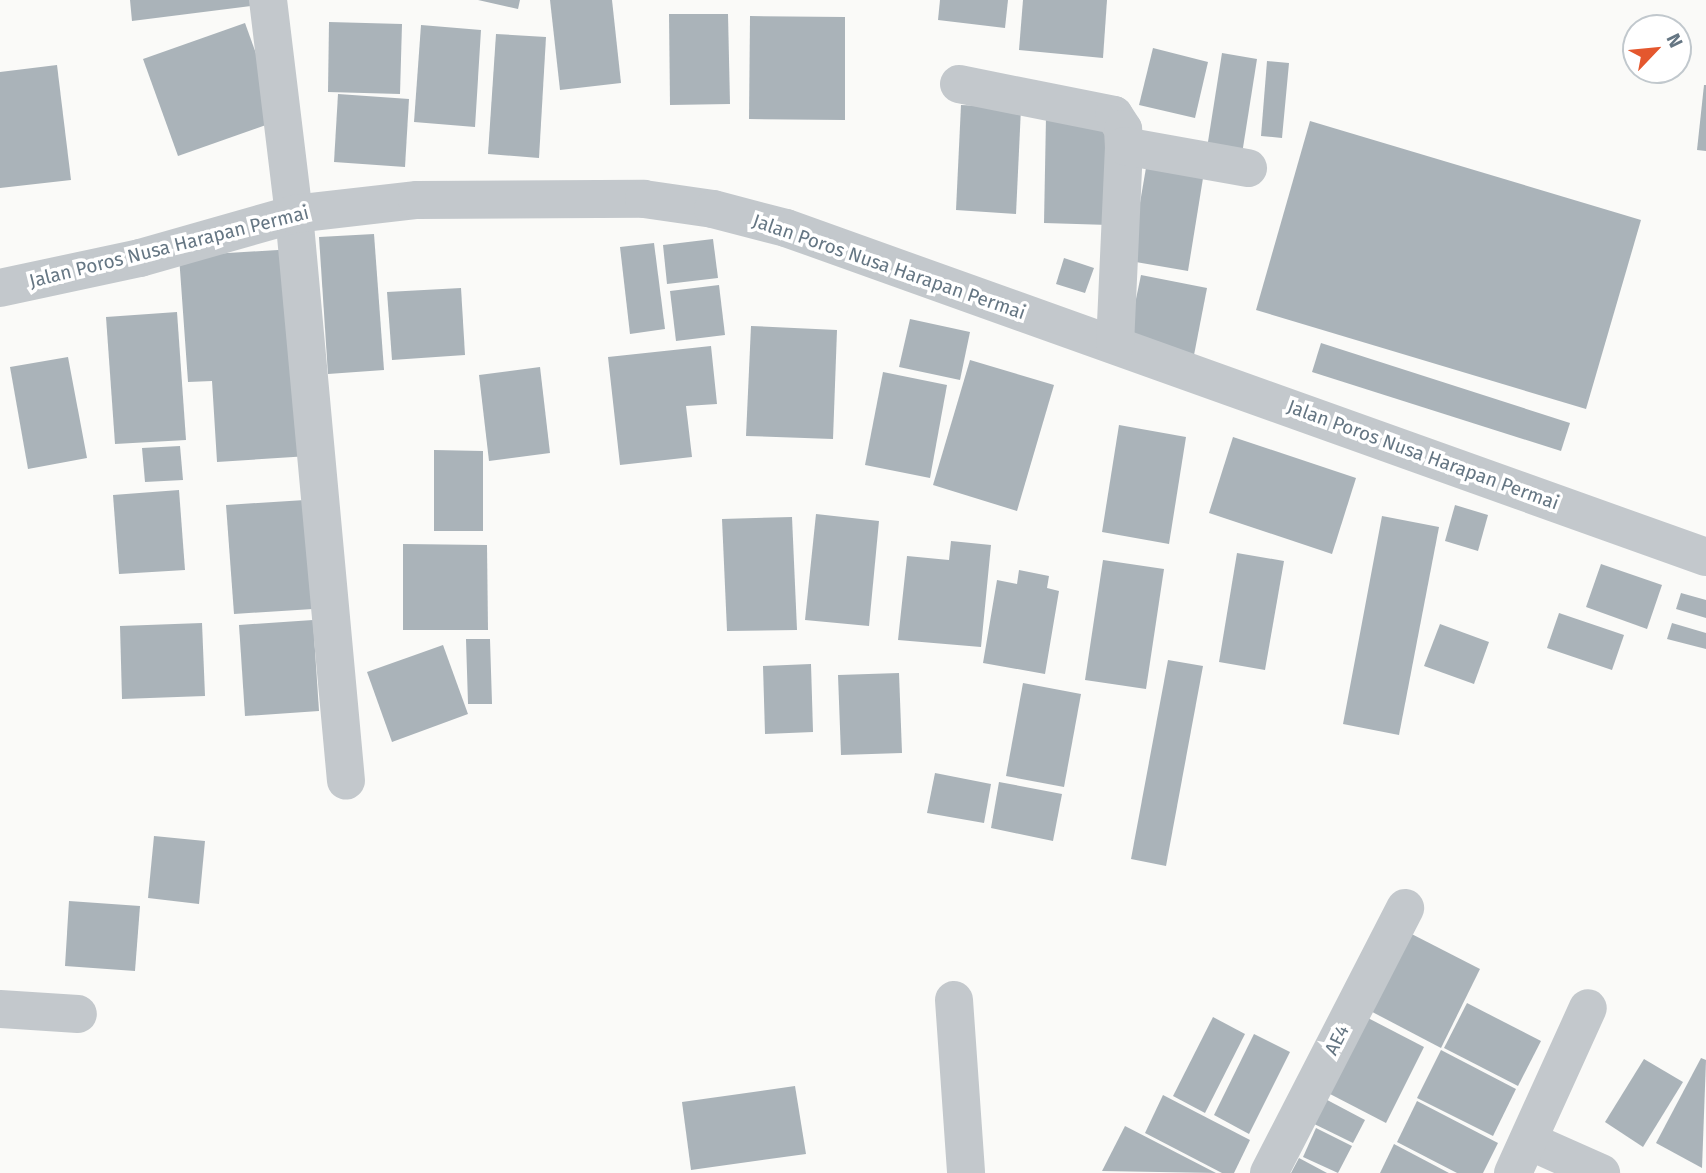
<!DOCTYPE html>
<html>
<head>
<meta charset="utf-8">
<style>
  body { margin:0 }
  #map { position:relative; width:1706px; height:1173px; overflow:hidden; background:#fafaf8; font-family:"Fira Sans",sans-serif }
  div>[style] { position:absolute }
  .building>* { inset:0; background:#aab3b9 }
  .minor>* { height:38px; margin:-19px; padding:0 19px; transform-origin:19px; border-radius:19px; background:#c3c8cc }
  span { translate:-50% -50%; white-space:nowrap; text-align:center; line-height:1.15; -webkit-text-stroke:7px #fff; paint-order:stroke }
  .street-label { font-size:19px; color:#657683 }
  .north { position:absolute; left:1622px; top:14px; width:70px; height:70px; box-sizing:border-box; background:#fff; border:2px solid #c1c8cd; border-radius:50%; rotate:64deg; font-size:19px; font-weight:700; line-height:28px; text-align:center; color:#657683 }
  .north::after { content:''; display:block; margin:auto; width:24px; height:32px; background:#e4572e; clip-path:polygon(50% 0,100% 100%,50% 72%,0 100%) }
</style>
</head>
<body>
<div id="map">
  <div class="building">
    <i style="clip-path:polygon(130px 0,251px 0,251px 6px,132px 21px)"></i>
    <i style="clip-path:polygon(478px 0,520px 0,518px 9px)"></i>
    <i style="clip-path:polygon(550px 0,612px 0,621px 83px,560px 90px)"></i>
    <i style="clip-path:polygon(940px 0,1008px 0,1005px 28px,938px 20px)"></i>
    <i style="clip-path:polygon(1023px 0,1107px 0,1103px 58px,1019px 50px)"></i>
    <i style="clip-path:polygon(669px 14px,728px 14px,730px 104px,670px 105px)"></i>
    <i style="clip-path:polygon(750px 16px,845px 17px,845px 120px,749px 119px)"></i>
    <i style="clip-path:polygon(329px 22px,402px 24px,400px 94px,328px 92px)"></i>
    <i style="clip-path:polygon(245px 23px,280px 120px,178px 156px,143px 59px)"></i>
    <i style="clip-path:polygon(421px 25px,481px 30px,475px 127px,414px 122px)"></i>
    <i style="clip-path:polygon(496px 34px,546px 37px,539px 158px,488px 154px)"></i>
    <i style="clip-path:polygon(1153px 48px,1208px 62px,1195px 118px,1139px 105px)"></i>
    <i style="clip-path:polygon(1222px 53px,1257px 59px,1242px 154px,1207px 148px)"></i>
    <i style="clip-path:polygon(1267px 61px,1289px 63px,1282px 138px,1261px 136px)"></i>
    <i style="clip-path:polygon(57px 65px,71px 180px,0 188px,0 72px)"></i>
    <i style="clip-path:polygon(1704px 85px,1706px 85px,1706px 151px,1697px 150px)"></i>
    <i style="clip-path:polygon(338px 94px,409px 99px,405px 167px,334px 162px)"></i>
    <i style="clip-path:polygon(961px 105px,1021px 108px,1016px 214px,956px 210px)"></i>
    <i style="clip-path:polygon(1046px 117px,1111px 119px,1109px 225px,1044px 223px)"></i>
    <i style="clip-path:polygon(1310px 121px,1641px 220px,1586px 409px,1256px 310px)"></i>
    <i style="clip-path:polygon(1147px 162px,1204px 172px,1188px 271px,1130px 261px)"></i>
    <i style="clip-path:polygon(374px 234px,384px 370px,328px 374px,319px 237px)"></i>
    <i style="clip-path:polygon(713px 239px,718px 278px,667px 284px,663px 245px)"></i>
    <i style="clip-path:polygon(654px 243px,665px 329px,630px 334px,620px 247px)"></i>
    <i style="clip-path:polygon(294px 249px,309px 456px,217px 462px,212px 381px,188px 382px,179px 256px)"></i>
    <i style="clip-path:polygon(1064px 258px,1094px 268px,1085px 293px,1056px 284px)"></i>
    <i style="clip-path:polygon(1141px 275px,1207px 288px,1194px 355px,1127px 342px)"></i>
    <i style="clip-path:polygon(719px 285px,725px 335px,676px 341px,670px 291px)"></i>
    <i style="clip-path:polygon(461px 288px,465px 355px,392px 360px,387px 292px)"></i>
    <i style="clip-path:polygon(177px 312px,186px 440px,115px 444px,106px 317px)"></i>
    <i style="clip-path:polygon(910px 319px,970px 332px,960px 380px,899px 367px)"></i>
    <i style="clip-path:polygon(751px 326px,837px 330px,833px 439px,746px 436px)"></i>
    <i style="clip-path:polygon(1321px 343px,1570px 423px,1561px 451px,1312px 372px)"></i>
    <i style="clip-path:polygon(711px 346px,717px 404px,686px 406px,692px 457px,620px 465px,608px 357px)"></i>
    <i style="clip-path:polygon(68px 357px,87px 458px,28px 469px,10px 367px)"></i>
    <i style="clip-path:polygon(970px 360px,1054px 385px,1017px 511px,933px 485px)"></i>
    <i style="clip-path:polygon(540px 367px,550px 453px,489px 461px,479px 375px)"></i>
    <i style="clip-path:polygon(883px 372px,947px 385px,930px 478px,865px 465px)"></i>
    <i style="clip-path:polygon(1119px 425px,1186px 437px,1169px 544px,1102px 532px)"></i>
    <i style="clip-path:polygon(1233px 437px,1356px 478px,1332px 554px,1209px 513px)"></i>
    <i style="clip-path:polygon(180px 446px,183px 480px,145px 482px,142px 448px)"></i>
    <i style="clip-path:polygon(434px 450px,483px 451px,483px 531px,434px 531px)"></i>
    <i style="clip-path:polygon(179px 490px,185px 570px,119px 574px,113px 495px)"></i>
    <i style="clip-path:polygon(305px 500px,313px 609px,234px 614px,226px 505px)"></i>
    <i style="clip-path:polygon(1455px 505px,1488px 515px,1478px 551px,1445px 541px)"></i>
    <i style="clip-path:polygon(816px 514px,879px 521px,869px 626px,805px 620px)"></i>
    <i style="clip-path:polygon(1382px 516px,1439px 527px,1399px 735px,1343px 724px)"></i>
    <i style="clip-path:polygon(792px 517px,797px 630px,727px 631px,722px 519px)"></i>
    <i style="clip-path:polygon(951px 541px,991px 545px,981px 647px,898px 640px,907px 556px,949px 560px)"></i>
    <i style="clip-path:polygon(403px 544px,487px 545px,488px 630px,403px 630px)"></i>
    <i style="clip-path:polygon(1237px 553px,1284px 561px,1265px 670px,1219px 662px)"></i>
    <i style="clip-path:polygon(1103px 560px,1164px 569px,1146px 689px,1085px 680px)"></i>
    <i style="clip-path:polygon(1601px 564px,1662px 585px,1647px 629px,1586px 607px)"></i>
    <i style="clip-path:polygon(1019px 570px,1049px 576px,1047px 588px,1059px 591px,1045px 674px,983px 663px,997px 580px,1017px 584px)"></i>
    <i style="clip-path:polygon(1681px 593px,1706px 600px,1706px 618px,1676px 609px)"></i>
    <i style="clip-path:polygon(1559px 613px,1624px 635px,1612px 670px,1547px 648px)"></i>
    <i style="clip-path:polygon(313px 620px,319px 711px,245px 716px,239px 625px)"></i>
    <i style="clip-path:polygon(202px 623px,205px 696px,122px 699px,120px 626px)"></i>
    <i style="clip-path:polygon(1672px 623px,1706px 633px,1706px 649px,1667px 639px)"></i>
    <i style="clip-path:polygon(1440px 624px,1489px 642px,1474px 684px,1424px 666px)"></i>
    <i style="clip-path:polygon(466px 639px,490px 639px,492px 704px,468px 704px)"></i>
    <i style="clip-path:polygon(443px 645px,468px 714px,392px 742px,367px 672px)"></i>
    <i style="clip-path:polygon(1168px 660px,1203px 666px,1166px 866px,1131px 859px)"></i>
    <i style="clip-path:polygon(811px 664px,813px 732px,765px 734px,763px 666px)"></i>
    <i style="clip-path:polygon(899px 673px,902px 753px,841px 755px,838px 675px)"></i>
    <i style="clip-path:polygon(1023px 683px,1081px 694px,1064px 787px,1006px 776px)"></i>
    <i style="clip-path:polygon(935px 773px,991px 784px,984px 823px,927px 813px)"></i>
    <i style="clip-path:polygon(999px 782px,1062px 794px,1053px 841px,991px 828px)"></i>
    <i style="clip-path:polygon(154px 836px,205px 841px,199px 904px,148px 898px)"></i>
    <i style="clip-path:polygon(69px 901px,140px 906px,135px 971px,65px 966px)"></i>
    <i style="clip-path:polygon(1398px 927px,1480px 969px,1441px 1048px,1359px 1005px)"></i>
    <i style="clip-path:polygon(1467px 1003px,1541px 1041px,1518px 1086px,1444px 1048px)"></i>
    <i style="clip-path:polygon(1213px 1017px,1245px 1034px,1205px 1113px,1173px 1096px)"></i>
    <i style="clip-path:polygon(1368px 1018px,1424px 1047px,1386px 1123px,1330px 1094px)"></i>
    <i style="clip-path:polygon(1254px 1034px,1290px 1052px,1249px 1134px,1214px 1115px)"></i>
    <i style="clip-path:polygon(1441px 1050px,1516px 1089px,1493px 1136px,1417px 1098px)"></i>
    <i style="clip-path:polygon(1701px 1058px,1706px 1060px,1702px 1168px,1656px 1143px)"></i>
    <i style="clip-path:polygon(1644px 1059px,1683px 1082px,1643px 1147px,1605px 1122px)"></i>
    <i style="clip-path:polygon(795px 1086px,806px 1154px,691px 1170px,682px 1102px)"></i>
    <i style="clip-path:polygon(1314px 1093px,1365px 1120px,1353px 1143px,1302px 1118px)"></i>
    <i style="clip-path:polygon(1163px 1095px,1250px 1140px,1234px 1173px,1222px 1173px,1145px 1133px)"></i>
    <i style="clip-path:polygon(1417px 1101px,1498px 1143px,1483px 1173px,1457px 1173px,1397px 1142px)"></i>
    <i style="clip-path:polygon(1125px 1126px,1216px 1173px,1102px 1171px)"></i>
    <i style="clip-path:polygon(1316px 1128px,1352px 1146px,1338px 1173px,1303px 1157px)"></i>
    <i style="clip-path:polygon(1394px 1144px,1449px 1173px,1380px 1173px)"></i>
    <i style="clip-path:polygon(1299px 1158px,1327px 1173px,1291px 1173px)"></i>
  </div>
  <div class="minor">
    <i style="left:268px;top:0;width:216px;rotate:83.1deg"></i>
    <i style="left:294px;top:214px;width:569px;rotate:84.76deg"></i>
    <i style="left:959px;top:84px;width:158px;rotate:11.3deg"></i>
    <i style="left:1114px;top:115px;width:17px;rotate:57deg"></i>
    <i style="left:1123px;top:129px;width:17px;rotate:87deg"></i>
    <i style="left:0;top:288px;width:143px;rotate:-12.1deg"></i>
    <i style="left:140px;top:258px;width:160px;rotate:-15.9deg"></i>
    <i style="left:294px;top:214px;width:124px;rotate:-6.5deg"></i>
    <i style="left:417px;top:200px;width:227px;rotate:-0.3deg"></i>
    <i style="left:644px;top:199px;width:70px;rotate:8.2deg"></i>
    <i style="left:713px;top:209px;width:75px;rotate:14.6deg"></i>
    <i style="left:786px;top:228px;width:977px;rotate:19.68deg"></i>
    <i style="left:1115px;top:345px;width:199px;rotate:-87.4deg"></i>
    <i style="left:1124px;top:146px;width:126px;rotate:10.1deg"></i>
    <i style="left:954px;top:1000px;width:173px;rotate:86deg"></i>
    <i style="left:0;top:1009px;width:78px;rotate:3.7deg"></i>
    <i style="left:1529px;top:1141px;width:79px;rotate:24deg"></i>
    <i style="left:1269px;top:1173px;width:298px;rotate:-62.8deg"></i>
    <i style="left:1513px;top:1173px;width:181px;rotate:-65.6deg"></i>
  </div>
  <div class="street-label">
    <span style="left:169px;top:247px;rotate:-14deg">Jalan Poros Nusa Harapan Permai</span>
    <span style="left:889px;top:267px;rotate:19deg">Jalan Poros Nusa Harapan Permai</span>
    <span style="left:1423px;top:455px;rotate:20deg">Jalan Poros Nusa Harapan Permai</span>
    <span style="left:1337px;top:1040px;rotate:-63deg">AE4</span>
  </div>
  <div class="north">N</div>
</div>
</body>
</html>
